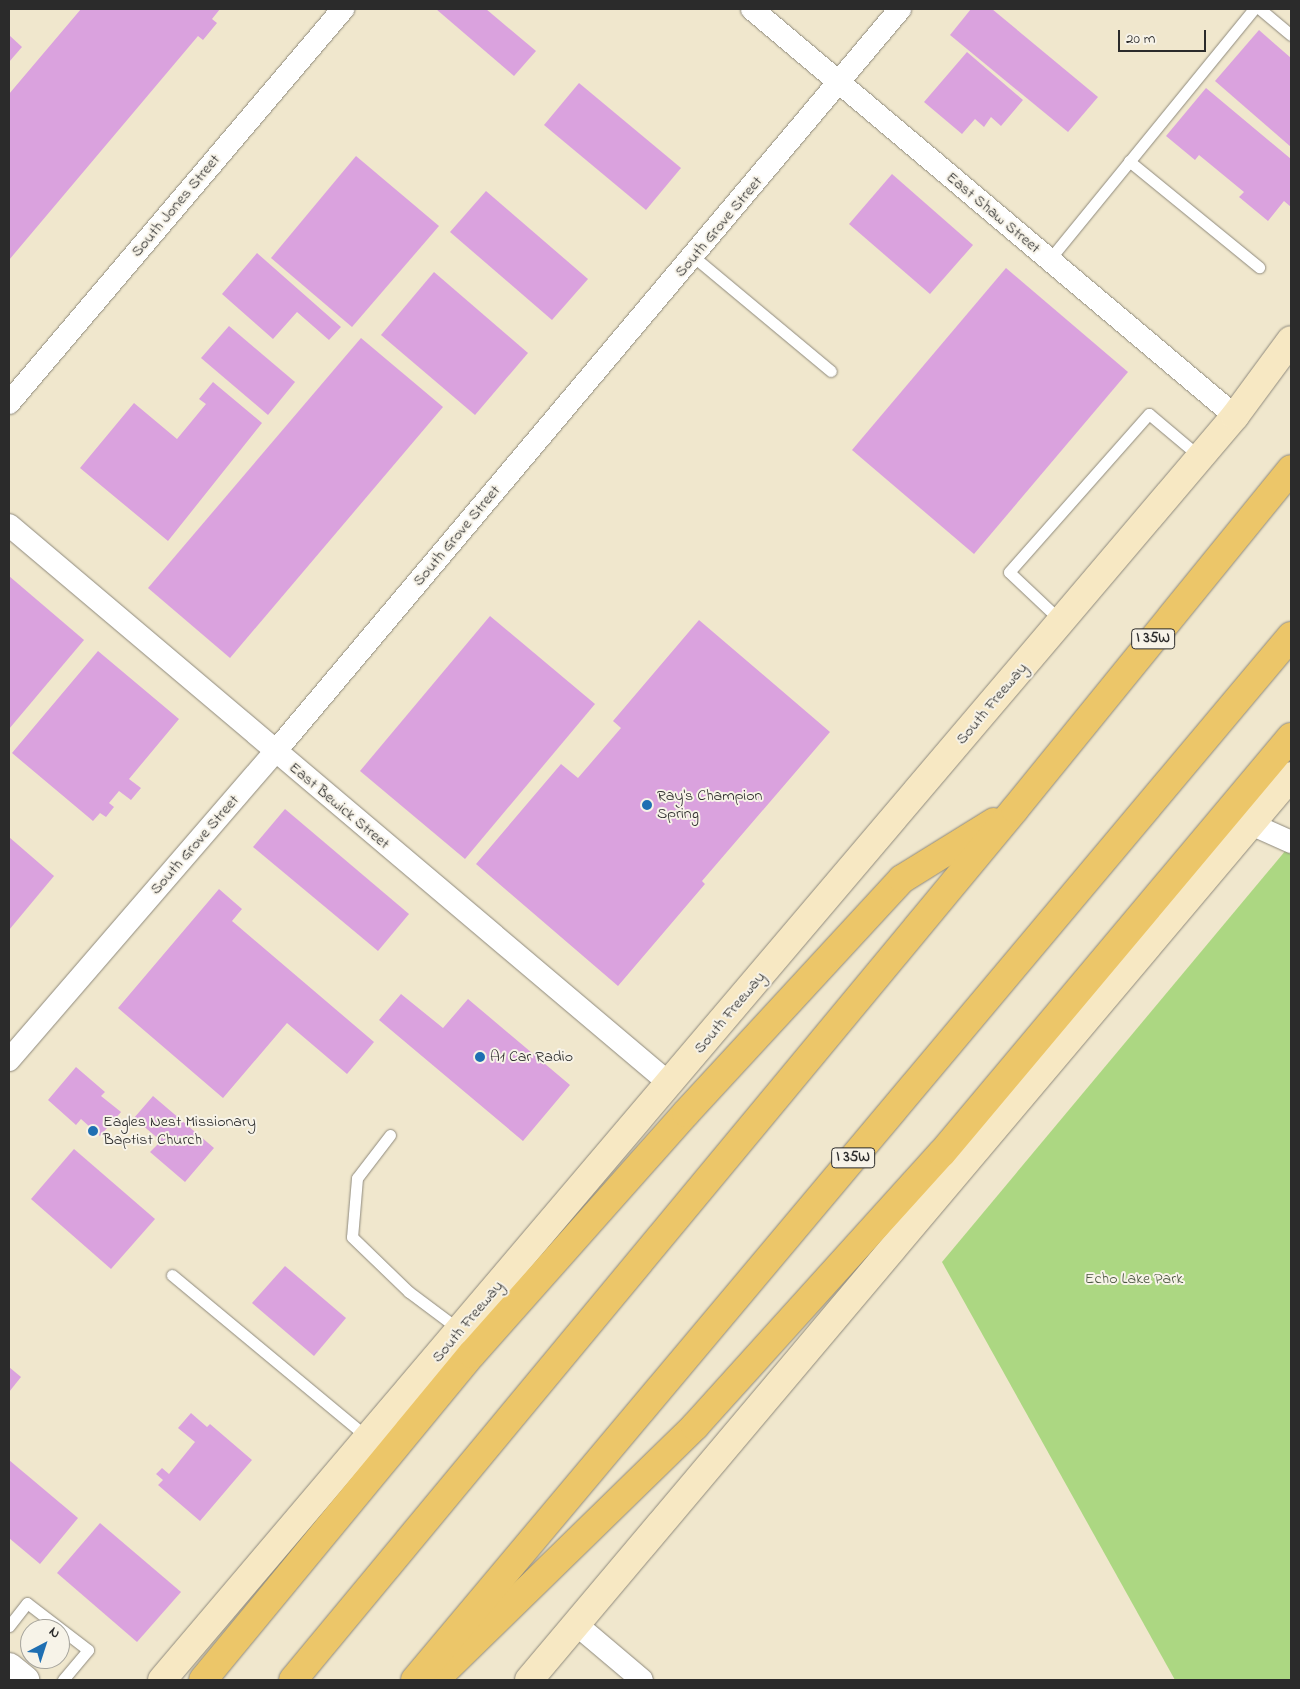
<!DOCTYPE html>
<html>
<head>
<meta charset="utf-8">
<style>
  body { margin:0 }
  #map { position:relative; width:1300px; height:1689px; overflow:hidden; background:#f0e7cd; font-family:"Indie Flower",sans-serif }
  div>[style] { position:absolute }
  .green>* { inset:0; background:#acd782 }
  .building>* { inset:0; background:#daa2de }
  .roads { filter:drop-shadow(0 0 1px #8e897c) drop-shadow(0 0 1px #8e897c) }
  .service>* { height:11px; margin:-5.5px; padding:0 5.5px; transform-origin:5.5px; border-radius:5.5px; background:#fff }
  .minor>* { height:22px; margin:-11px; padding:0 11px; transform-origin:11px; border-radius:11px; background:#fff }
  .tertiary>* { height:28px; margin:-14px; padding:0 14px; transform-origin:14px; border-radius:14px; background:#fff }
  .secondary>* { height:28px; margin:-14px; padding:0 14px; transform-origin:14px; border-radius:14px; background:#f7e8c3 }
  .motorway>* { height:28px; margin:-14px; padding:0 14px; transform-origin:14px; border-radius:14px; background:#ecc669 }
  .dots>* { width:14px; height:14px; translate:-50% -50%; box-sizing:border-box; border:2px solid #f7f3e8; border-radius:50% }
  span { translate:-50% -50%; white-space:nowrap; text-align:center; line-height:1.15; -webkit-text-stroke:4px #f7f3e8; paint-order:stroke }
  .shield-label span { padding:1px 4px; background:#f7f3e8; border:1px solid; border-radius:4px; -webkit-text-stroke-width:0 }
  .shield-label { font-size:15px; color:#2b2b2b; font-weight:700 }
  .street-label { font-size:16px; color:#2b2b2b }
  .poi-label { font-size:16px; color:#2b2b2b }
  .left { translate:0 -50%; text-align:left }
  .park-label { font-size:16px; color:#4b5641 }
  .frame { position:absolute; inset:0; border:10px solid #2b2b2b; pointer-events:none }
  .north { position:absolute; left:20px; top:1619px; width:50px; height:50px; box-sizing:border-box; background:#f7f3e8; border:1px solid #a5a39c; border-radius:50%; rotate:40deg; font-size:14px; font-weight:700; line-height:20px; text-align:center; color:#2b2b2b }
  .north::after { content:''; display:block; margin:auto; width:18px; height:22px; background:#1f6fb2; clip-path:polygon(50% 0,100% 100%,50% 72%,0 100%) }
  .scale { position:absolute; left:1118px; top:30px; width:88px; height:22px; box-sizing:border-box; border:2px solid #2b2b2b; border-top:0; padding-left:6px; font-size:15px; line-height:18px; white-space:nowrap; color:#2b2b2b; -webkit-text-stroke:4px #f7f3e8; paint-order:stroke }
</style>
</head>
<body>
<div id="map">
  <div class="green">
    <i style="clip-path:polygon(1291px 844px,1291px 1680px,1175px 1680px,942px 1262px)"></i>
  </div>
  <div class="building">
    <i style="clip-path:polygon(81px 9px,220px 9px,212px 19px,217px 23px,203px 40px,198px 36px,9px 260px,9px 94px)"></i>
    <i style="clip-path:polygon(436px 9px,486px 9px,536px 51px,514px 76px)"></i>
    <i style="clip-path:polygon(971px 9px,992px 9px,1098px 97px,1068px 132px,950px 35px)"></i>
    <i style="clip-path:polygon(1259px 30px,1291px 58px,1291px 147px,1215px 81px)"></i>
    <i style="clip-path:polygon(9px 35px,22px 47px,9px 62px)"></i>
    <i style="clip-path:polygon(967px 52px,1023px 100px,1001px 126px,991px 117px,984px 127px,975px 119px,962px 134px,924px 102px)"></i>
    <i style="clip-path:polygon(579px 83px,681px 168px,646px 210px,544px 125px)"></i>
    <i style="clip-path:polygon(1206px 88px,1291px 159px,1291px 207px,1284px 201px,1268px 221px,1239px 197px,1244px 192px,1199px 155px,1195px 160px,1166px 136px)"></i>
    <i style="clip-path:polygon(356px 156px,439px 226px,352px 327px,271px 258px)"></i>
    <i style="clip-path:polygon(892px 174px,973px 245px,930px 294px,849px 224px)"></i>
    <i style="clip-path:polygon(486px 191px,588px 279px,552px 320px,450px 232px)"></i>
    <i style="clip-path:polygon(257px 253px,341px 327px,329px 340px,297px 312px,273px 339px,222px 294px)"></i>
    <i style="clip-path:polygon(1006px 268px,1128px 372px,974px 554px,852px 450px)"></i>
    <i style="clip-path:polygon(434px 272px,528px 353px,475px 415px,381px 335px)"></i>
    <i style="clip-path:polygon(229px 326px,295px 382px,268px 415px,201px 358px)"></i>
    <i style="clip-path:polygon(361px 338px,443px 407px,230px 658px,148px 588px)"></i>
    <i style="clip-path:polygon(213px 382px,262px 423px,168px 541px,80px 468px,134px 403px,177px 439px,206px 404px,199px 399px)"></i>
    <i style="clip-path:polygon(9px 576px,84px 640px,9px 729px)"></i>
    <i style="clip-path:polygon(490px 616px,595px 704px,465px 859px,360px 771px)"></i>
    <i style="clip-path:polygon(699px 620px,830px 732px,702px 881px,705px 884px,618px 986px,476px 864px,561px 764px,578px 778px,621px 728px,613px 721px)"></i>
    <i style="clip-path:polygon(98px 651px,179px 719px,129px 779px,141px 788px,131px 800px,119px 791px,109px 803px,114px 807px,106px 817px,100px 813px,93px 821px,12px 753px)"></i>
    <i style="clip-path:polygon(285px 809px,409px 914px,378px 951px,253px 847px)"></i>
    <i style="clip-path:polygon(9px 837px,54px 876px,9px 930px)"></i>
    <i style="clip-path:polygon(219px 889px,242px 909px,232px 921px,374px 1042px,347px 1074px,287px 1023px,223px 1098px,118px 1008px)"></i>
    <i style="clip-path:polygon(401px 994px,443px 1028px,468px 999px,570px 1085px,523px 1141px,379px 1020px)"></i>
    <i style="clip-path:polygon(76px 1067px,105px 1092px,101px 1096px,121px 1112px,100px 1136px,81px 1119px,76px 1125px,48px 1100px)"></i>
    <i style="clip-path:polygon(153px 1096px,214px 1148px,185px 1182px,150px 1152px,161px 1141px,134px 1118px)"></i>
    <i style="clip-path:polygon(74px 1149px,155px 1219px,111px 1269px,31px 1199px)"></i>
    <i style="clip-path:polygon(285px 1266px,346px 1318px,314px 1356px,252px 1303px)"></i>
    <i style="clip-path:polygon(9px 1367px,21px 1377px,9px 1392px)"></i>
    <i style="clip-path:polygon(191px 1413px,207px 1427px,210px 1424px,252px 1460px,200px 1521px,158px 1485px,163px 1480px,156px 1474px,162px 1468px,169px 1474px,195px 1442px,178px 1428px)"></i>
    <i style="clip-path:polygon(9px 1460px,78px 1518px,40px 1564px,9px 1538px)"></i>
    <i style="clip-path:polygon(100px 1523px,181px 1592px,137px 1642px,57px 1573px)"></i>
  </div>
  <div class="roads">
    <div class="service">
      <i style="left:1260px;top:9px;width:40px;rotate:40deg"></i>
      <i style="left:1129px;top:161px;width:168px;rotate:39.2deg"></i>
      <i style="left:694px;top:257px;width:178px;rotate:39.8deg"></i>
      <i style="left:1049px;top:260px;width:324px;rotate:-50.8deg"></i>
      <i style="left:1061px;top:621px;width:71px;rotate:-136.7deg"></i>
      <i style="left:1009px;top:572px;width:211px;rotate:-48.5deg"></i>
      <i style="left:1149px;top:414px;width:67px;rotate:40.1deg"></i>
      <i style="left:390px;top:1135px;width:54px;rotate:127.5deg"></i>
      <i style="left:357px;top:1178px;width:59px;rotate:94.8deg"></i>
      <i style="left:352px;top:1237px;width:79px;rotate:44deg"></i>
      <i style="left:409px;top:1292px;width:64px;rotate:36.7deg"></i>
      <i style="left:172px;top:1275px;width:255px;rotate:39.7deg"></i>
      <i style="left:9px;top:1626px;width:29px;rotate:-52deg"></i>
      <i style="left:27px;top:1603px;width:77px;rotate:37.6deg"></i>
      <i style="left:88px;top:1650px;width:39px;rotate:130deg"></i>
    </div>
    <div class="minor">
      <i style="left:752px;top:9px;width:632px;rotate:40.12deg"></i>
      <i style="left:9px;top:403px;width:517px;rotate:-49.71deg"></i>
      <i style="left:9px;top:525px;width:866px;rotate:40.22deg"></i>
      <i style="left:1251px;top:824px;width:44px;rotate:24.2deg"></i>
      <i style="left:9px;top:1060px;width:407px;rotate:-49.2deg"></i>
      <i style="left:275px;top:752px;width:971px;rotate:-49.93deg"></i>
      <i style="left:577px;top:1625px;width:85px;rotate:40.2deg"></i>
    </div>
    <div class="tertiary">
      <i style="left:9px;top:1667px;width:21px;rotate:39deg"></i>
    </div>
    <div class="secondary">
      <i style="left:162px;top:1680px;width:1658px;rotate:-49.67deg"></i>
      <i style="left:1235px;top:416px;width:94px;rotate:-53.6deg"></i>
      <i style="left:529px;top:1680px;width:1182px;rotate:-49.87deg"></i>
    </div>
    <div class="motorway">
      <i style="left:439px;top:1676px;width:358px;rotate:-44.3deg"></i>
      <i style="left:695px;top:1426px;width:368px;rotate:-47.9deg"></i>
      <i style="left:942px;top:1153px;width:543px;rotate:-50.01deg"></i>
      <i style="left:203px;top:1680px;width:423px;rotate:-50.5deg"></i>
      <i style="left:472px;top:1354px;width:322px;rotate:-48.4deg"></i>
      <i style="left:686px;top:1113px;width:318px;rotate:-47.3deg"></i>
      <i style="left:902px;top:879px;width:108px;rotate:-31.8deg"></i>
      <i style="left:293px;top:1680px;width:1131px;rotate:-50.34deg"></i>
      <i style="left:1015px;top:809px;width:438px;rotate:-50.9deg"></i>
      <i style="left:415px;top:1680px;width:1363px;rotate:-50deg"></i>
    </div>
  </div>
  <div class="dots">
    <i style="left:647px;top:805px;background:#1f6fb2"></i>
    <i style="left:480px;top:1057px;background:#1f6fb2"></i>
    <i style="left:93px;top:1131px;background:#1f6fb2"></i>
  </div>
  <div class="shield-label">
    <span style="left:1153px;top:639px">I 35W</span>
    <span style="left:853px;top:1158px">I 35W</span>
  </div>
  <div class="street-label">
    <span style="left:176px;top:206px;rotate:-50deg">South Jones Street</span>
    <span style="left:993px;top:213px;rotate:40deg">East Shaw Street</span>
    <span style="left:719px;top:227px;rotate:-50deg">South Grove Street</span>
    <span style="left:457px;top:536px;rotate:-50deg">South Grove Street</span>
    <span style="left:992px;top:704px;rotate:-50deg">South Freeway</span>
    <span style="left:339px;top:806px;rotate:40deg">East Bewick Street</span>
    <span style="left:195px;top:845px;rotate:-49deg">South Grove Street</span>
    <span style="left:730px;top:1013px;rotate:-50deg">South Freeway</span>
    <span style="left:468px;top:1322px;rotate:-50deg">South Freeway</span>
  </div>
  <div class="poi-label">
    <span class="left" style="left:657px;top:805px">Ray's Champion<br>Spring</span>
    <span class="left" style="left:490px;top:1057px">A1 Car Radio</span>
    <span class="left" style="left:103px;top:1131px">Eagles Nest Missionary<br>Baptist Church</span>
  </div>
  <div class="park-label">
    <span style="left:1134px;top:1279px">Echo Lake Park</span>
  </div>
  <div class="frame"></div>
  <div class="north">N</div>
  <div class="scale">20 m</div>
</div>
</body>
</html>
